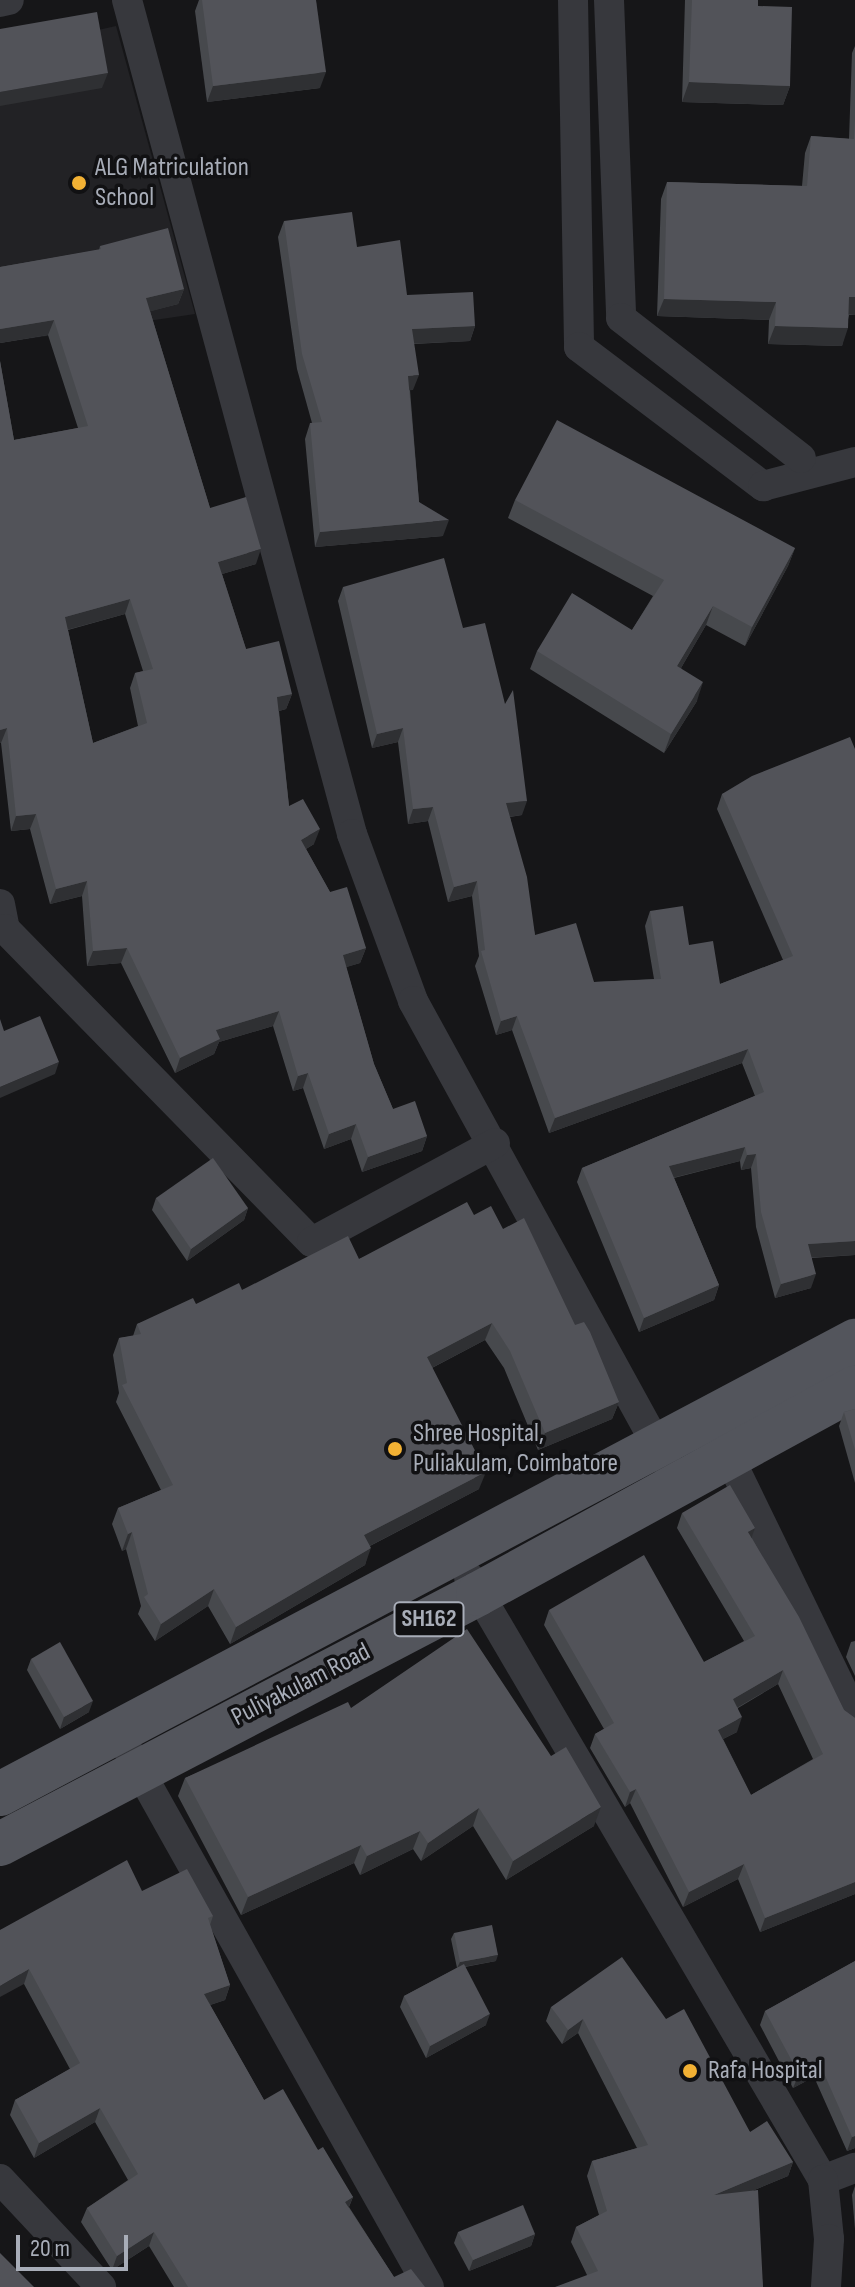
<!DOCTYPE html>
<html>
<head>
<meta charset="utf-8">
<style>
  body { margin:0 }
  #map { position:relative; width:855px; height:2287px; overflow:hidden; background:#161618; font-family:"Sofia Sans Condensed",sans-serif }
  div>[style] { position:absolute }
  .built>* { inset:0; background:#222225 }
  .street>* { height:30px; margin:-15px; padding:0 15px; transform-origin:15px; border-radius:15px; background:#37383d }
  .primary>* { height:44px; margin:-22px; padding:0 22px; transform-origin:22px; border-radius:22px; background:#53555c }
  .wall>* { inset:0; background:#47494d }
  .shaded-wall>* { inset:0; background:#2f3033 }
  .building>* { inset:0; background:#525359 }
  .dots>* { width:22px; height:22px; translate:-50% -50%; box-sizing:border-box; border:4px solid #111113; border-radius:50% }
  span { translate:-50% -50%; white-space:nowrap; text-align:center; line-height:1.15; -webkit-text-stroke:7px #111113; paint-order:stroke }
  .shield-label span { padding:2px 6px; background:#111113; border:2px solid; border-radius:6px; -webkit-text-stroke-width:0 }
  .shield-label { font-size:24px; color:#a8adb8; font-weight:700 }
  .poi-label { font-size:26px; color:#a8adb8 }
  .left { translate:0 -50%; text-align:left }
  .street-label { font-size:26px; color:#a8adb8 }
  .scale { position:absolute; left:16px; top:2235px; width:112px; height:36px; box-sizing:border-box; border:4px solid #a8adb8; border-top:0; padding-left:10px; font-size:24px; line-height:28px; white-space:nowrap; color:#a8adb8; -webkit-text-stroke:6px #111113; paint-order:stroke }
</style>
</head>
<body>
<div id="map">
  <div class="built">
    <i style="clip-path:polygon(116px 26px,195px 314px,0 343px,0 52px)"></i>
  </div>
  <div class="street">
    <i style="left:127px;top:0;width:864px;rotate:74.9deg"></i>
    <i style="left:352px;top:834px;width:178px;rotate:69.9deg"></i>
    <i style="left:413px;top:1001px;width:524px;rotate:61.23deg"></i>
    <i style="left:573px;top:0;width:347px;rotate:89deg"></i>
    <i style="left:579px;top:347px;width:231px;rotate:37.1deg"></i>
    <i style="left:763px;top:486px;width:95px;rotate:-14.6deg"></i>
    <i style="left:609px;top:0;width:318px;rotate:87.8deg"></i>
    <i style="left:621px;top:318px;width:228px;rotate:37.9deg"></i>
    <i style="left:0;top:2px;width:9px;rotate:-13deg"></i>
    <i style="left:0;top:904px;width:25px;rotate:79deg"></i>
    <i style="left:5px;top:929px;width:438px;rotate:45.6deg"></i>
    <i style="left:312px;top:1242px;width:208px;rotate:-28.4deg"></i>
    <i style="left:728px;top:1455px;width:291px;rotate:64.1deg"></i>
    <i style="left:469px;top:1577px;width:699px;rotate:59.58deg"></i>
    <i style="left:823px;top:2180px;width:34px;rotate:-21deg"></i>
    <i style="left:130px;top:1754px;width:611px;rotate:60.71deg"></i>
    <i style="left:0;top:2179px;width:148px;rotate:46.9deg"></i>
    <i style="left:823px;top:2180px;width:59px;rotate:84.2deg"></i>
    <i style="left:829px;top:2239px;width:48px;rotate:93.6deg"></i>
  </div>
  <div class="primary">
    <i style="left:0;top:1794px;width:968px;rotate:-27.92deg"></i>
    <i style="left:0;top:1844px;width:539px;rotate:-27.61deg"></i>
    <i style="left:478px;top:1594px;width:430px;rotate:-28.7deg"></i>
  </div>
  <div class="wall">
    <i style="clip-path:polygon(199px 0,316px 0,320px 88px,207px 102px,195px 11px)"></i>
    <i style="clip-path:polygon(685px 0,758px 0,758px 6px,790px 86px,783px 105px,682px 102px)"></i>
    <i style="clip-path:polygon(855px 46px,855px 315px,849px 315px,842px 346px,768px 344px,769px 320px,657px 316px,661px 199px,667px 182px,802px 186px,805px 153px,811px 136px,849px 139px,852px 53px)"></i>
    <i style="clip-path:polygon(284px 221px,357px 247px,407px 295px,475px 326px,470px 341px,414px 344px,413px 390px,410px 390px,419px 502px,443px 536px,315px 547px,305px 439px,310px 423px,312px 423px,297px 369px,278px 237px)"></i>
    <i style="clip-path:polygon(evenodd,100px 246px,184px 289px,178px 304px,150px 311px,210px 508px,256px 564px,222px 574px,246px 649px,292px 694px,286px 709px,279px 711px,289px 806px,314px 844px,306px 849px,330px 892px,366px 948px,360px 963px,346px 967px,374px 1064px,393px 1109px,427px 1136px,422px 1151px,362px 1172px,351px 1139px,324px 1149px,303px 1088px,293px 1091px,273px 1026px,219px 1042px,214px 1054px,175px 1073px,121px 963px,87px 966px,82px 896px,50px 904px,30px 829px,11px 831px,1px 743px,0 743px,0 361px,14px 440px,78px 428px,48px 335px,0 343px,0 267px,99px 250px,100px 246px,125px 614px,143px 671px,135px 673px,130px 688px,138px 726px,93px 743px,68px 630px,125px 614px)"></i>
    <i style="clip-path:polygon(515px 500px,795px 548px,788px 566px,745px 646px,706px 625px,681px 668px,697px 701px,664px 753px,530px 669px,537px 651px,632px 630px,653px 596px,508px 518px)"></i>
    <i style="clip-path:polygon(343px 587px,463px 628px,522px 815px,510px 817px,535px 935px,594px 982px,654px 979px,645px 926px,650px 911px,689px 945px,720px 984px,783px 960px,717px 809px,722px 794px,855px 749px,855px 1255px,812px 1258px,811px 1288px,775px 1298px,756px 1227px,751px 1168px,741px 1170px,740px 1161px,674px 1178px,719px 1285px,714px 1300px,639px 1332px,577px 1182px,582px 1168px,755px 1096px,742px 1063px,549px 1133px,512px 1030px,496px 1035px,475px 966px,479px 956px,472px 896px,448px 902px,428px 821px,408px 824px,398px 742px,372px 748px,338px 601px)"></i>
    <i style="clip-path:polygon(156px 1198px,248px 1208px,244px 1220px,187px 1261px,152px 1210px)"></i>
    <i style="clip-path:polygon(474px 1215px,503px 1229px,575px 1325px,619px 1402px,612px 1419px,538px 1450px,504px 1368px,485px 1340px,432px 1368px,479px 1489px,370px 1546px,365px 1565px,230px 1644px,208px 1606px,155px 1641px,138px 1614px,141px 1606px,126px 1549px,122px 1551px,112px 1524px,118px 1508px,161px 1490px,116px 1402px,119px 1393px,113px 1355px,119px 1338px,133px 1336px,137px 1324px,242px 1290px,359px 1259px)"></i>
    <i style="clip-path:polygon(855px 1409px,855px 1483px,839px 1426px,844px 1412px)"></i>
    <i style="clip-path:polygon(evenodd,682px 1513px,752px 1538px,844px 1710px,855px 1718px,855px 1894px,760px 1932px,738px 1879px,683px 1907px,630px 1803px,625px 1807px,590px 1748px,595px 1734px,604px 1729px,544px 1625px,549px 1610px,704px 1662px,744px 1641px,677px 1528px,682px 1513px,778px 1684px,813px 1759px,751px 1795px,723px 1739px,737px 1732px,738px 1708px,778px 1684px)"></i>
    <i style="clip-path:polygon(855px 1641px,855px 1676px,846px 1657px,851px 1642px)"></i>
    <i style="clip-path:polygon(31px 1659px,89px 1712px,60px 1729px,27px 1670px)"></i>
    <i style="clip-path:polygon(351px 1708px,594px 1826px,506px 1880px,473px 1826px,421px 1861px,413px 1849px,360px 1875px,354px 1863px,241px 1915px,178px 1796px,185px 1778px)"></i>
    <i style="clip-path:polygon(142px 1891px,213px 1916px,210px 1925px,230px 1985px,225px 2000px,210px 2005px,264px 2100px,318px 2150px,353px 2197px,349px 2207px,394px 2277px,425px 2287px,174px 2287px,149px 2246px,112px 2270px,81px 2222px,87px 2208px,128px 2180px,95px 2122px,34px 2158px,10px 2115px,15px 2100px,70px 2069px,24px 1984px,0 1930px)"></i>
    <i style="clip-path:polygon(454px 1933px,496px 1961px,465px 1967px,486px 2025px,426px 2058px,400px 2007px,404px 1996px,457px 1968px,451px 1939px)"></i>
    <i style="clip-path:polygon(855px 1961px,855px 2148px,847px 2151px,814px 2077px,793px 2088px,760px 2025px,765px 2011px)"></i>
    <i style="clip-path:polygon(551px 2007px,666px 2019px,750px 2132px,793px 2162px,788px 2176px,752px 2191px,763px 2287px,587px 2275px,571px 2242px,576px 2227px,599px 2215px,587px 2176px,592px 2161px,637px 2148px,578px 2033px,562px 2044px,546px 2021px)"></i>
    <i style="clip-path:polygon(855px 2186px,855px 2229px,852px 2195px)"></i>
    <i style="clip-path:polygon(458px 2232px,535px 2234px,531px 2246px,469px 2271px,454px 2243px)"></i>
  </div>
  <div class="shaded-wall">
    <i style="clip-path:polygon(326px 72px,320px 88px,207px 102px,213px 86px)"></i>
    <i style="clip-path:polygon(108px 73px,102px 88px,0 106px,0 92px)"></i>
    <i style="clip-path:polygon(689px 82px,790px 86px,783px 105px,682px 102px)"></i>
    <i style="clip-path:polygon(184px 289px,178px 304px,141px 314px,146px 298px)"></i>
    <i style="clip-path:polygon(849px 297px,855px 297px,855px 315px,843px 314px)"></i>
    <i style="clip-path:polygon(664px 299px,776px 302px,769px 320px,657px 316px)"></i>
    <i style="clip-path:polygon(54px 320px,48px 335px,0 343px,0 329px)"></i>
    <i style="clip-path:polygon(475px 326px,470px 341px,407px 344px,412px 329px)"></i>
    <i style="clip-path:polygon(775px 326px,848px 328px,842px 346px,768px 344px)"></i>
    <i style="clip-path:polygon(419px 375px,413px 390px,403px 391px,408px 376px)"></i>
    <i style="clip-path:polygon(449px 520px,443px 536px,315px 547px,320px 532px)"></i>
    <i style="clip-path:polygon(795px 548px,788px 566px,745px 646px,752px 627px)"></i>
    <i style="clip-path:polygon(261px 549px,256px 564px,212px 577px,218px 562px)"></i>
    <i style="clip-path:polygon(130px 599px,125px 614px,59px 632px,65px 617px)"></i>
    <i style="clip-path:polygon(713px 606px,706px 625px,671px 685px,677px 666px)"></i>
    <i style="clip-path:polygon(703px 682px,697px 701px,664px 753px,671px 734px)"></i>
    <i style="clip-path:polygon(292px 694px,286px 709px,272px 713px,277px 697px)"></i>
    <i style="clip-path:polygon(7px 728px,1px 743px,0 743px,0 730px)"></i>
    <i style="clip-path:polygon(403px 728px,398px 742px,372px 748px,377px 734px)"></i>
    <i style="clip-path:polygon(527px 801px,522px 815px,501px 818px,506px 803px)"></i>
    <i style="clip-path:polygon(433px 807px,428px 821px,408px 824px,413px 809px)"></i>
    <i style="clip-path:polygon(36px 814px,30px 829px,11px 831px,16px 816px)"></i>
    <i style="clip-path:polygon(320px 829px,314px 844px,296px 855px,301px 840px)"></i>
    <i style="clip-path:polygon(87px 881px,82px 896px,50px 904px,56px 889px)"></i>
    <i style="clip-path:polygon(477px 881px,472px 896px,448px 902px,454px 887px)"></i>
    <i style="clip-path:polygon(127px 948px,121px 963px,87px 966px,93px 951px)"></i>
    <i style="clip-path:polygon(366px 948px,360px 963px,337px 970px,343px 955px)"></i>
    <i style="clip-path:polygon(279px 1011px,273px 1026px,219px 1042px,214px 1054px,175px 1073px,180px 1058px,216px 1030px)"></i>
    <i style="clip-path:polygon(517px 1016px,512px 1030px,496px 1035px,501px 1021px)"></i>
    <i style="clip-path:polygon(748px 1049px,742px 1063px,549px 1133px,555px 1118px)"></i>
    <i style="clip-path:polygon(59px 1062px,55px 1074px,0 1098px,0 1087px)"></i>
    <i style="clip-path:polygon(308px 1073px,303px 1088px,293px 1091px,298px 1076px)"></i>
    <i style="clip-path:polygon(356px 1124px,351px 1139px,324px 1149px,329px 1134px)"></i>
    <i style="clip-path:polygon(427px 1136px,422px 1151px,362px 1172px,368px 1157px)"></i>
    <i style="clip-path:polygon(745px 1147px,740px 1161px,664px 1180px,669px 1166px)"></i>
    <i style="clip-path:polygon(756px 1154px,751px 1168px,741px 1170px,747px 1155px)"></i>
    <i style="clip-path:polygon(248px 1208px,244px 1220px,187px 1261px,191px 1249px)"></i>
    <i style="clip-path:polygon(855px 1241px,855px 1255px,803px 1258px,808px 1244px)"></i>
    <i style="clip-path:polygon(816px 1274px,811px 1288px,775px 1298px,781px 1284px)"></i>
    <i style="clip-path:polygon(719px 1285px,714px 1300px,639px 1332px,644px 1318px)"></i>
    <i style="clip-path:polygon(492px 1323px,485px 1340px,420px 1374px,427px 1357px)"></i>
    <i style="clip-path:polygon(619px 1402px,612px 1419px,538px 1450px,545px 1433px)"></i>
    <i style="clip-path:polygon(486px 1472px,479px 1489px,358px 1552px,364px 1535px)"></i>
    <i style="clip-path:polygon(755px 1528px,750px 1542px,748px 1532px)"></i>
    <i style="clip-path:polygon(132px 1532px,126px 1549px,122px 1551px,128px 1534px)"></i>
    <i style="clip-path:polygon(371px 1548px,365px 1565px,230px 1644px,236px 1627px)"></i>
    <i style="clip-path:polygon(214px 1589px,208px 1606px,155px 1641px,161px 1624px)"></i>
    <i style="clip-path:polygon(783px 1670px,778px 1684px,728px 1713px,733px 1699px)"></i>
    <i style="clip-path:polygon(93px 1701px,89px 1712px,60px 1729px,64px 1717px)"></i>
    <i style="clip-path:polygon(742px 1717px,737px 1732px,713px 1744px,718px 1730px)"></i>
    <i style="clip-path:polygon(636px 1789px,630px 1803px,625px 1807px,630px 1792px)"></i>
    <i style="clip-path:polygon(601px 1807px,594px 1826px,506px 1880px,513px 1861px)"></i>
    <i style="clip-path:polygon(479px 1808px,473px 1826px,421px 1861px,428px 1843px)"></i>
    <i style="clip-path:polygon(420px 1831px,413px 1849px,360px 1875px,367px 1856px)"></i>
    <i style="clip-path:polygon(361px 1845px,354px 1863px,241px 1915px,248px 1897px)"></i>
    <i style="clip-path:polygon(744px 1864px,738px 1879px,683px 1907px,689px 1892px)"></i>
    <i style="clip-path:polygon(855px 1882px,855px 1894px,760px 1932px,765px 1918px)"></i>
    <i style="clip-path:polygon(498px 1955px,496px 1961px,457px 1968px,460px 1962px)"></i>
    <i style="clip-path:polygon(29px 1969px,24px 1984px,0 1997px,0 1986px)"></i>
    <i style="clip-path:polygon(230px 1985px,225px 2000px,198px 2009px,204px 1994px)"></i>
    <i style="clip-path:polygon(490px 2014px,486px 2025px,426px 2058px,430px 2046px)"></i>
    <i style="clip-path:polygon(583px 2019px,578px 2033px,562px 2044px,568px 2030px)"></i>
    <i style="clip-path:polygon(819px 2062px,814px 2077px,793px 2088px,799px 2074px)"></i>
    <i style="clip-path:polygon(100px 2108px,95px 2122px,34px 2158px,39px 2143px)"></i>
    <i style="clip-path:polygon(855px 2136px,855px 2148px,847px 2151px,852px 2137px)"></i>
    <i style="clip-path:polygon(793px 2162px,788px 2176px,709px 2209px,714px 2195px)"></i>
    <i style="clip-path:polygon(353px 2197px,347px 2211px,345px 2202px)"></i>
    <i style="clip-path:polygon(154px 2232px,149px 2246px,112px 2270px,117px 2256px)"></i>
    <i style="clip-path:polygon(535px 2234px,531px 2246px,469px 2271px,473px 2260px)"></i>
  </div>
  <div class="building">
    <i style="clip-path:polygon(202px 0,316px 0,326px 72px,213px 86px)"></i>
    <i style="clip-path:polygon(692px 0,758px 0,758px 6px,792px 7px,790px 86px,689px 82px)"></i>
    <i style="clip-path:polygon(97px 12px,108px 73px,0 92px,0 29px)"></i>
    <i style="clip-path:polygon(855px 119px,855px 297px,849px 297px,848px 328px,775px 326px,776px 302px,664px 299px,667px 182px,807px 186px,811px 136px,854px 139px)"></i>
    <i style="clip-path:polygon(352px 212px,357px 247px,400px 240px,407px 295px,473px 292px,475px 326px,412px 329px,419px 375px,408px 376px,419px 502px,449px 520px,320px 532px,310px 423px,322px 422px,302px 354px,284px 221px)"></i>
    <i style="clip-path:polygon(evenodd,168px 228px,184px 289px,146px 298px,210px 508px,246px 497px,261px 549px,218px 562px,246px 649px,279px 641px,292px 694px,277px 697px,289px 806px,303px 799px,320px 829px,301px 840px,330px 892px,347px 887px,366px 948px,343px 955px,374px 1064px,393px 1109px,415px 1101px,427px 1136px,368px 1157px,356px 1124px,329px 1134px,308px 1073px,298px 1076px,279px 1011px,216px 1030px,220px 1039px,180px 1058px,127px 948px,93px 951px,87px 881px,56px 889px,36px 814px,16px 816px,7px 728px,0 730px,0 361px,14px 440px,88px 426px,54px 320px,0 329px,0 267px,101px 249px,100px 246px,168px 228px,130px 599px,153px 669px,135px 673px,147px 723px,93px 743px,65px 617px,130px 599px)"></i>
    <i style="clip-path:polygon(557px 420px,795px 548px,752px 627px,713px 606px,677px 666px,703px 682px,671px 734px,537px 651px,572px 593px,632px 630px,664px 580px,515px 500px)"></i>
    <i style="clip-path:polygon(444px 558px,463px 628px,485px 623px,505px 704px,513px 690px,527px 801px,506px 803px,527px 877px,535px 935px,576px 923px,594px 982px,661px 979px,650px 911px,683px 906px,689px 945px,713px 941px,720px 984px,793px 956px,722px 794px,752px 776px,850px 737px,855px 749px,855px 1241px,808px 1244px,816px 1274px,781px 1284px,761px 1212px,756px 1154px,747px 1155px,745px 1147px,669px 1166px,719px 1285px,644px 1318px,582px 1168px,764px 1092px,748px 1049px,555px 1118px,517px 1016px,501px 1021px,481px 951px,485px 950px,477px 881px,454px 887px,433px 807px,413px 809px,403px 728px,377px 734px,343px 587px)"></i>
    <i style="clip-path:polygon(40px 1016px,59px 1062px,0 1087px,0 1019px,4px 1031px)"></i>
    <i style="clip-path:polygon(213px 1158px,248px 1208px,191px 1249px,156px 1198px)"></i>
    <i style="clip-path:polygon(467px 1202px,474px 1215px,491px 1206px,503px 1229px,524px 1218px,575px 1325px,584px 1322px,590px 1332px,619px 1402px,545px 1433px,510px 1351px,492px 1323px,427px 1357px,486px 1472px,364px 1535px,371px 1548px,236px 1627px,214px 1589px,161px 1624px,144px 1597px,148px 1594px,132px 1532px,128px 1534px,118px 1508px,173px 1485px,122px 1385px,127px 1383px,119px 1338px,141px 1334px,137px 1324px,193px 1298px,196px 1304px,239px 1283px,242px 1290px,348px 1236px,359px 1259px)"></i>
    <i style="clip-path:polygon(855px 1409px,855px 1450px,844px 1412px)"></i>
    <i style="clip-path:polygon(evenodd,730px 1485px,755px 1528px,748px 1532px,799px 1617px,844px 1710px,855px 1718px,855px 1882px,765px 1918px,744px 1864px,689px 1892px,636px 1789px,630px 1792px,595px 1734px,614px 1723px,549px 1610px,644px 1555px,704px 1662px,755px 1636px,682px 1513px,730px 1485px,783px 1670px,823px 1754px,751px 1795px,718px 1730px,742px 1717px,733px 1699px,783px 1670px)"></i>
    <i style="clip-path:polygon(467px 1629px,551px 1756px,566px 1747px,601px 1807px,513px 1861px,479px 1808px,428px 1843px,420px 1831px,367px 1856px,361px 1845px,248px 1897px,185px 1778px,348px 1702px,351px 1708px)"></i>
    <i style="clip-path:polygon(60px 1642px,93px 1701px,64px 1717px,31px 1659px)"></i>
    <i style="clip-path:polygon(127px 1860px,142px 1891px,187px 1869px,213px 1916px,208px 1918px,230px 1985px,204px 1994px,264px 2100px,283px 2089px,318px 2150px,323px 2147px,353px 2197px,345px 2202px,394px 2277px,411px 2269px,425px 2287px,188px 2287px,154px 2232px,117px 2256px,87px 2208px,138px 2174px,100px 2108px,39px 2143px,15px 2100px,80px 2063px,29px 1969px,0 1986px,0 1930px)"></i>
    <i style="clip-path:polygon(492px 1925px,498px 1955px,460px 1962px,454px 1933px)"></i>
    <i style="clip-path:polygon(622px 1957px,666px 2019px,684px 2009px,750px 2132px,767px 2121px,793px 2162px,714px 2195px,758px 2190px,763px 2287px,555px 2287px,598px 2271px,576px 2227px,607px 2211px,592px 2161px,648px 2145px,583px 2019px,568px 2030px,551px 2007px)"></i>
    <i style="clip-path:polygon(855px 1961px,855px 2136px,852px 2137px,819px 2062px,799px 2074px,765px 2011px)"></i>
    <i style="clip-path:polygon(464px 1964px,490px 2014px,430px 2046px,404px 1996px)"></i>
    <i style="clip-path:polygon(523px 2205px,535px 2234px,473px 2260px,458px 2232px)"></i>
    <i style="clip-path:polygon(0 2253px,34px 2287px,0 2287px)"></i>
  </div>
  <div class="dots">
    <i style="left:79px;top:183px;background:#f2b134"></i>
    <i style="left:395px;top:1449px;background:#f2b134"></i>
    <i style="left:690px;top:2071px;background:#f2b134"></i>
  </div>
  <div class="shield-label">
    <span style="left:429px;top:1619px">SH162</span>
  </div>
  <div class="poi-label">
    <span class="left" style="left:95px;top:183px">ALG Matriculation<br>School</span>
    <span class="left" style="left:413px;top:1449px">Shree Hospital,<br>Puliakulam, Coimbatore</span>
    <span class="left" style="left:708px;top:2071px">Rafa Hospital</span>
  </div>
  <div class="street-label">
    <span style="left:301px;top:1685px;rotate:-27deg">Puliyakulam Road</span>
  </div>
  <div class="scale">20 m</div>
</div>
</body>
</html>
